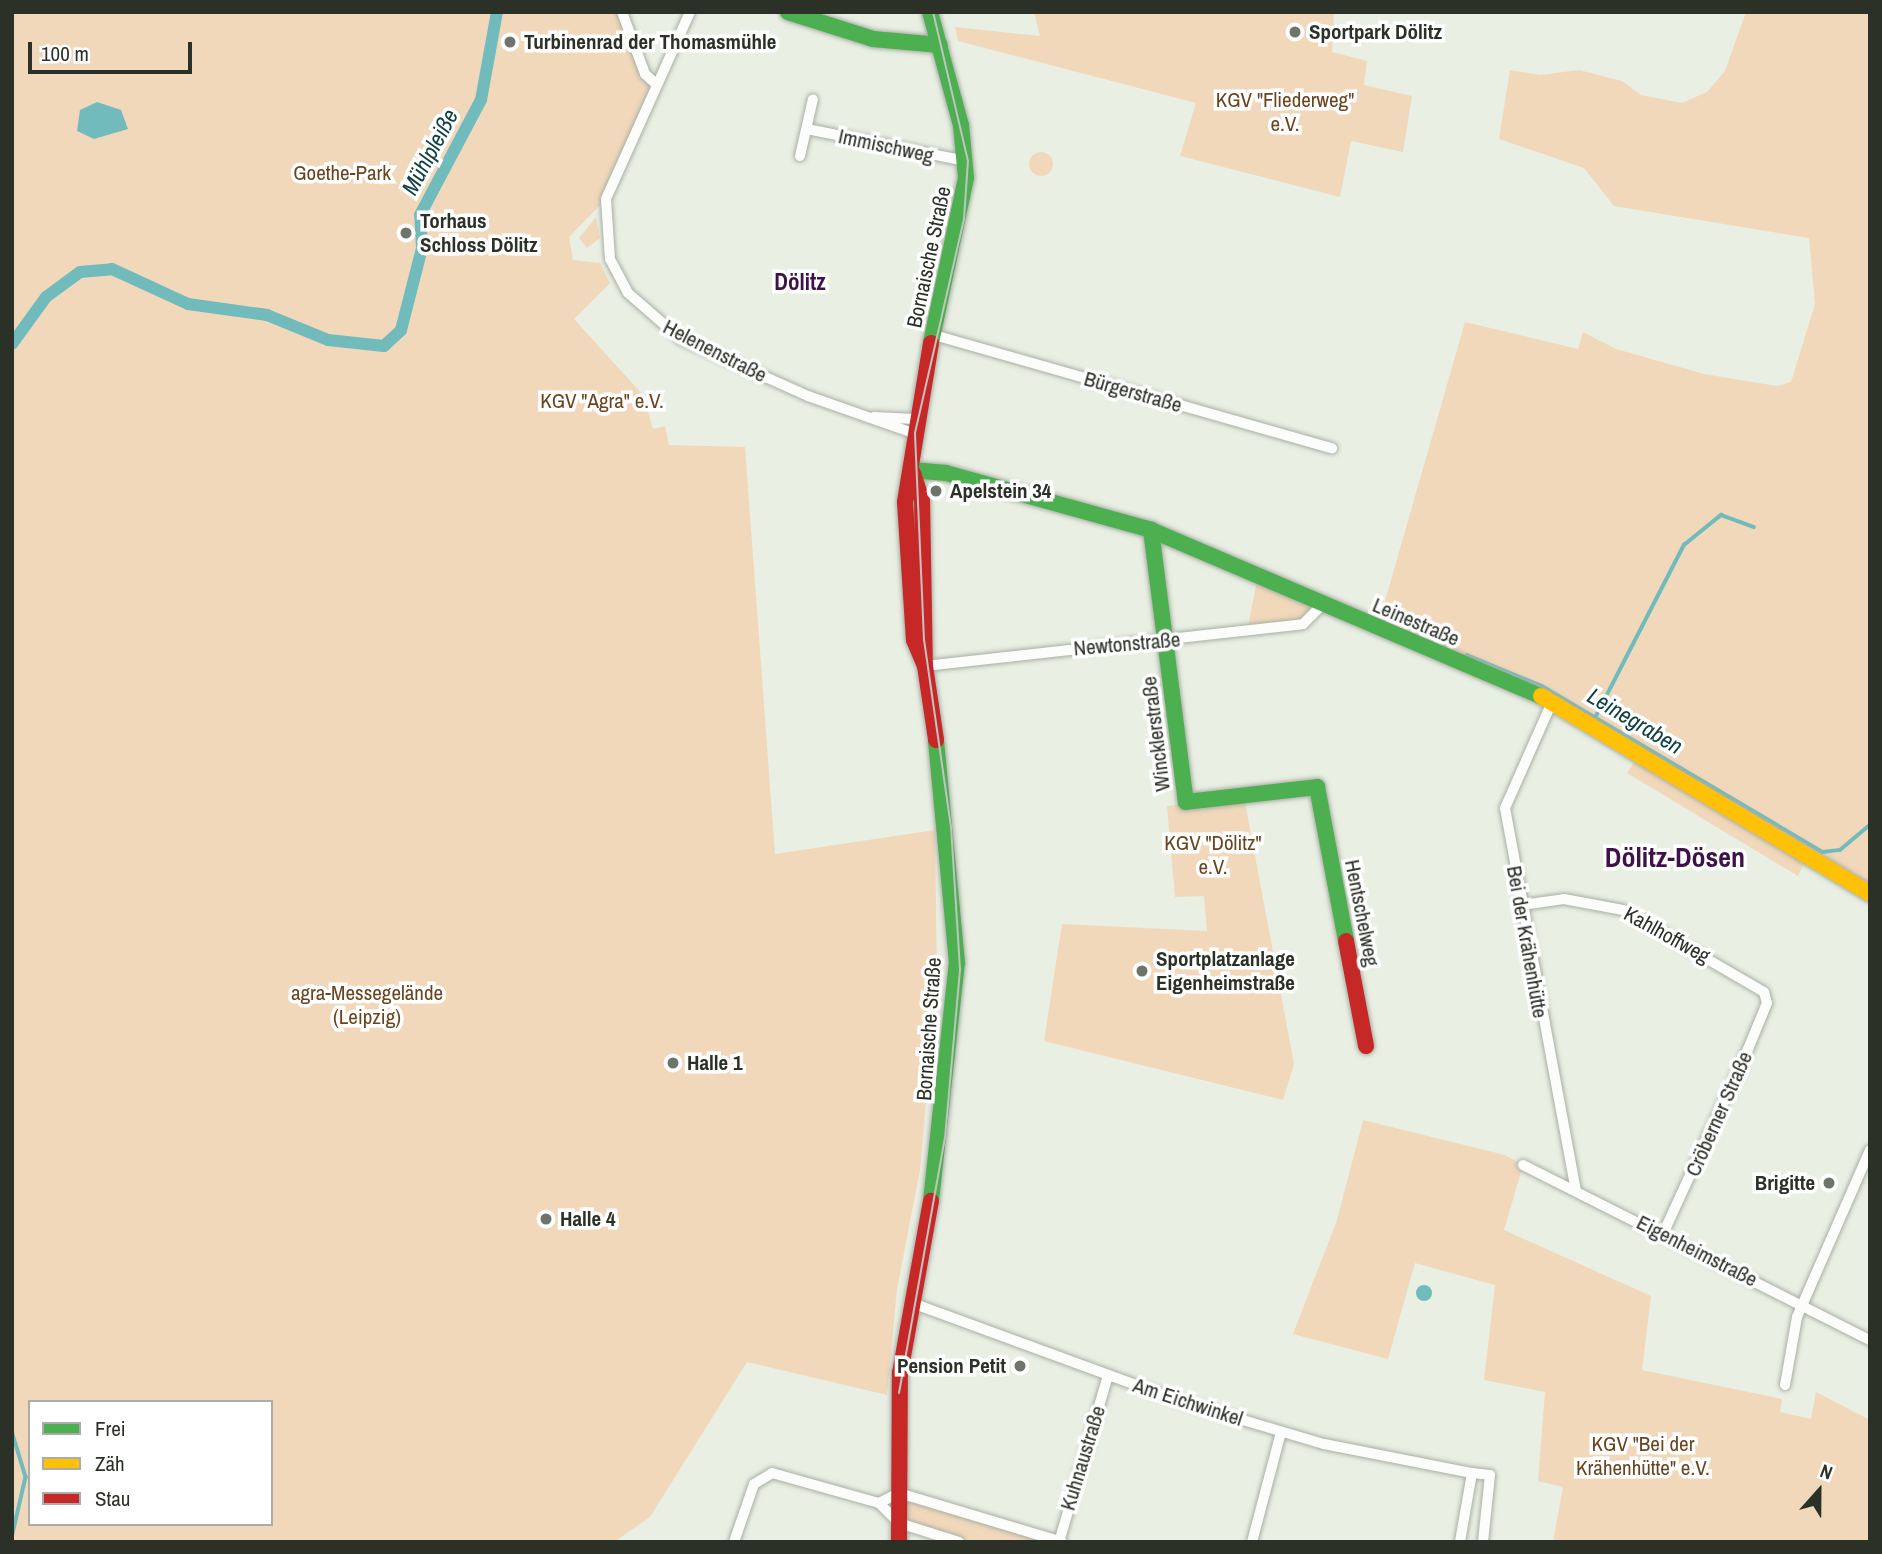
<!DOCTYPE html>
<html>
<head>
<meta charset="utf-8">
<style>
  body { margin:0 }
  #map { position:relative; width:1882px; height:1554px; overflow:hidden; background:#e9efe3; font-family:"Archivo Narrow",sans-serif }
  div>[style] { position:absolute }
  .green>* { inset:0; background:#f1d8bb }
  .round { border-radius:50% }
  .water>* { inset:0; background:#71bbbc }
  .stream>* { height:3.5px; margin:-1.75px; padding:0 1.75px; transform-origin:1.75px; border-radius:1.75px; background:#71bbbc }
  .canal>* { height:12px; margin:-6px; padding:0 6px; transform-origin:6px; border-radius:6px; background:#71bbbc }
  .roads { filter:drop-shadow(0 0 2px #aaafa5) drop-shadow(0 0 2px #aaafa5) }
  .street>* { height:10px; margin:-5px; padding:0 5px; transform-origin:5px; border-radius:5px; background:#fcfdfb }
  .fast>* { height:16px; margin:-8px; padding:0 8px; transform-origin:8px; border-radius:8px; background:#4caf50 }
  .slow>* { height:16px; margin:-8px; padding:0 8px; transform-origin:8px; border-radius:8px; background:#ffc107 }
  .jam>* { height:16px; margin:-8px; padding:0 8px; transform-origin:8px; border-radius:8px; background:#c62828 }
  .tram>* { height:2px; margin:-1px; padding:0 1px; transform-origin:1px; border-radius:1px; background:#c1c3c0 }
  .dots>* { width:19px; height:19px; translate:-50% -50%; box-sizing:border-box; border:4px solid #fff; border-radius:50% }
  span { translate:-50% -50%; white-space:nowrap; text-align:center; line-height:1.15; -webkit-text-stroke:7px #fff; paint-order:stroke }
  .poi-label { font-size:21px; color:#2c3128; font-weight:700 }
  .left { translate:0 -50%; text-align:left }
  .right { translate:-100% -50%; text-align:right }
  .park-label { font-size:21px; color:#6a441e }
  .street-label { font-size:21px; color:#2c3128 }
  .water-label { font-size:23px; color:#114042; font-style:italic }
  .neighbourhood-label { font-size:23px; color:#3e1448; font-weight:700 }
  .district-label { font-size:28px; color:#3e1448; font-weight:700 }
  .frame { position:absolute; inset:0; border:14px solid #2c3128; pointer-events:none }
  .legend { position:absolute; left:28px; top:1400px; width:245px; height:126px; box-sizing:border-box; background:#fff; border:2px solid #abada9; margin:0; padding:9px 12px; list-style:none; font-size:21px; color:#2c3128 }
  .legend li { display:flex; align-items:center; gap:14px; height:35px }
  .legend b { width:35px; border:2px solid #abada9 }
  .north { position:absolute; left:1784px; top:1456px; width:70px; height:70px; -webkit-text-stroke:5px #fff; paint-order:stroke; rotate:21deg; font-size:19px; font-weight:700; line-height:28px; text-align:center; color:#2c3128 }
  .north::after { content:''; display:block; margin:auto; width:24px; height:32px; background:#2c3128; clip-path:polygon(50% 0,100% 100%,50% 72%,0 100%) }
  .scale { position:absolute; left:28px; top:42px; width:164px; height:32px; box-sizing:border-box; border:4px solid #2c3128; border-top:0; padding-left:9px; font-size:21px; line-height:24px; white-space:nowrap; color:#2c3128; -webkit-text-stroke:5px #fff; paint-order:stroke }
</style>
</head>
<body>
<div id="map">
  <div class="green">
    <i style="clip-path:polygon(evenodd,12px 12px,622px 12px,655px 83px,606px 199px,569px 237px,573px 260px,600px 263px,610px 283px,574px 319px,643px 395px,653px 429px,665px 426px,669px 445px,745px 447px,775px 854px,935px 830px,937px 981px,920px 1170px,897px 1289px,887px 1395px,747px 1362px,650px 1517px,614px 1542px,12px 1542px,12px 12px,30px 1402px,271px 1402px,271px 1524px,30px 1524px,30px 1402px)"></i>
    <i style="clip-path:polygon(1034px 12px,1334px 12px,1332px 52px,1367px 61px,1364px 85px,1412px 96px,1403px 152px,1351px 141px,1340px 197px,1180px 156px,1196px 103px,958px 41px,955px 27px,1040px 36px)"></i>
    <i style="clip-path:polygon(1746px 12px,1870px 12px,1870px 894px,1808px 855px,1798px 876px,1627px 773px,1638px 756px,1552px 702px,1377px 629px,1465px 322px,1578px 349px,1583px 332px,1616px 349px,1704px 374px,1777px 386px,1791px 382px,1815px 304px,1809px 238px,1614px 206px,1584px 168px,1499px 139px,1510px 70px,1540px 75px,1579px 70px,1622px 81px,1641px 95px,1682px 103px,1707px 92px,1725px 71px)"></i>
    <i class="round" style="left:1029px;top:152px;width:24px;height:24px"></i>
    <i style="clip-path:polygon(596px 217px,600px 238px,587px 248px,579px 238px)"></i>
    <i style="clip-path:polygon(1258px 576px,1322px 605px,1303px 624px,1247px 631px)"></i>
    <i style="clip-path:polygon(1244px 797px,1294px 1064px,1283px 1100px,1044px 1041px,1062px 924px,1207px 931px,1204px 896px,1175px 897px,1167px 806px)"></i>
    <i style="clip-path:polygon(1363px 1120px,1505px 1155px,1523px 1165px,1504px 1230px,1651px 1296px,1642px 1370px,1782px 1399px,1780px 1412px,1811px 1419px,1816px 1392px,1870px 1420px,1870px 1542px,1553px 1542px,1563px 1487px,1538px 1481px,1545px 1392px,1484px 1380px,1495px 1285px,1415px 1263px,1388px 1359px,1293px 1334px,1337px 1220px)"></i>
    <i style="clip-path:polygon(899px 1493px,1062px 1542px,959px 1542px,899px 1523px)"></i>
  </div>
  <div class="water">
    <i style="clip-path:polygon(97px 102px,121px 110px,128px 129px,94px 139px,77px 131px,80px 110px)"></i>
    <i class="round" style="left:1416px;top:1285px;width:16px;height:16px"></i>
  </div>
  <div class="stream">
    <i style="left:1467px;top:655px;width:81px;rotate:22.5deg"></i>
    <i style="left:1542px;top:686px;width:326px;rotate:30.6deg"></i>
    <i style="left:1823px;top:852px;width:17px;rotate:-7deg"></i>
    <i style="left:1840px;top:850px;width:39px;rotate:-40deg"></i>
    <i style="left:1595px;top:718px;width:195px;rotate:-62.8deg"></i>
    <i style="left:1684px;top:545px;width:48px;rotate:-39deg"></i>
    <i style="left:1721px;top:515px;width:35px;rotate:20deg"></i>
    <i style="left:12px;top:1431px;width:48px;rotate:73.1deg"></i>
    <i style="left:26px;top:1477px;width:63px;rotate:102.9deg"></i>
  </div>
  <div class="canal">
    <i style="left:12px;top:344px;width:58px;rotate:-54.1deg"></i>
    <i style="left:46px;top:297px;width:42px;rotate:-36.3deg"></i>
    <i style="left:80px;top:272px;width:32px;rotate:-5deg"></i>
    <i style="left:112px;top:269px;width:84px;rotate:24.7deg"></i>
    <i style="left:188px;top:304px;width:80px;rotate:7.9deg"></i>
    <i style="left:267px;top:315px;width:66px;rotate:22.3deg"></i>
    <i style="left:328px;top:340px;width:56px;rotate:6.1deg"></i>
    <i style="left:384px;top:346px;width:23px;rotate:-43deg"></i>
    <i style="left:401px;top:330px;width:85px;rotate:-75.6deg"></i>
    <i style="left:422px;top:248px;width:33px;rotate:-93deg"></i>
    <i style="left:420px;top:215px;width:130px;rotate:-62.1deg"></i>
    <i style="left:481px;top:100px;width:89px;rotate:-79.7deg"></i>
  </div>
  <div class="roads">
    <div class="street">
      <i style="left:622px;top:12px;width:66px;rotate:69.6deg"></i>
      <i style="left:645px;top:74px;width:13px;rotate:42deg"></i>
      <i style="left:690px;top:12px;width:205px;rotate:114.2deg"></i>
      <i style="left:606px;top:199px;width:60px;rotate:86.2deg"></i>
      <i style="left:610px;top:259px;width:38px;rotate:62deg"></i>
      <i style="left:628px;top:293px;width:70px;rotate:41deg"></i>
      <i style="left:681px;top:339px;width:139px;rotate:24.2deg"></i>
      <i style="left:808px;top:396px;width:111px;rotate:19.4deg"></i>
      <i style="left:807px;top:129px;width:162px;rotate:11.4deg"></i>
      <i style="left:800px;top:156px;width:58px;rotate:-77.2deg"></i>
      <i style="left:934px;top:335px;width:414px;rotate:15.9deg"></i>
      <i style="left:874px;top:417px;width:41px;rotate:2.8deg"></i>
      <i style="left:925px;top:666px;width:380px;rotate:-6.3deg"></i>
      <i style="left:1303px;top:624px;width:27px;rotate:-45deg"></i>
      <i style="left:1552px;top:702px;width:116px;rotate:113.9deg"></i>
      <i style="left:1505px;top:808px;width:389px;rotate:79.5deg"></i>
      <i style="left:1522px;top:905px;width:42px;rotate:-8.1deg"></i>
      <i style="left:1564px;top:899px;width:60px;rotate:10.6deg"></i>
      <i style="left:1623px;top:910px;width:163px;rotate:30.2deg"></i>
      <i style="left:1764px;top:992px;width:11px;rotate:75deg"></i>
      <i style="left:1767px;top:1003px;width:50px;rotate:112.4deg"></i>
      <i style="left:1748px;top:1049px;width:204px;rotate:114.7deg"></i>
      <i style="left:1523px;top:1165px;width:389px;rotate:26.8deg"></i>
      <i style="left:912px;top:1303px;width:288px;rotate:20.1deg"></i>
      <i style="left:1182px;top:1402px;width:148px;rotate:16.5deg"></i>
      <i style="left:1324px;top:1444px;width:151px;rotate:11.1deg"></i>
      <i style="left:1472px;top:1473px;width:70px;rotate:99.9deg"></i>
      <i style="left:1785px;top:1385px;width:69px;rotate:-80deg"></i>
      <i style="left:1797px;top:1317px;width:182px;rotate:-66.4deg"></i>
      <i style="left:1472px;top:1473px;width:18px;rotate:6deg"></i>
      <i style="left:1490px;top:1475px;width:67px;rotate:96deg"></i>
      <i style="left:879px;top:1503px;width:28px;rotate:45deg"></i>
      <i style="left:899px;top:1523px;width:63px;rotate:17.6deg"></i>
      <i style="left:734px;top:1542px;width:61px;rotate:-71deg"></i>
      <i style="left:754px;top:1484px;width:21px;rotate:-31deg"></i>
      <i style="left:772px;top:1473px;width:111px;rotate:15.7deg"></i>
      <i style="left:879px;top:1503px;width:22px;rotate:-27deg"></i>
      <i style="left:899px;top:1493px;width:170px;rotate:16.7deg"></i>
      <i style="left:1059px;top:1542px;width:174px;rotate:-73.6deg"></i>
      <i style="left:1252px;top:1542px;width:114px;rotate:-75.2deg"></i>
    </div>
    <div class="fast">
      <i style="left:788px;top:12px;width:89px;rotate:17.6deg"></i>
      <i style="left:873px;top:39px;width:67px;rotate:5.1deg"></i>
      <i style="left:930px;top:12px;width:117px;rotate:74.7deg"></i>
      <i style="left:961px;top:125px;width:53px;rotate:84.6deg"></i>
      <i style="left:966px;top:178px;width:169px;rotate:102deg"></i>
      <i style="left:912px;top:470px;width:34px;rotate:5deg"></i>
      <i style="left:946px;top:473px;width:213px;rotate:15.5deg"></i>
      <i style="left:1151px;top:530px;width:424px;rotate:23.1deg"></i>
      <i style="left:1151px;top:530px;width:274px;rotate:82.7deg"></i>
      <i style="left:1186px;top:802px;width:132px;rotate:-6.5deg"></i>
      <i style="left:1317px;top:787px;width:157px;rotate:79.3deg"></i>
      <i style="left:931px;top:1201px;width:239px;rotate:-83.8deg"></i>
      <i style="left:957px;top:963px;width:224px;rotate:-95.4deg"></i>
    </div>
    <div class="slow">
      <i style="left:1541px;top:696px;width:384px;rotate:31deg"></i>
    </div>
    <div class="jam">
      <i style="left:931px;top:343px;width:161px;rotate:99.3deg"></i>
      <i style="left:905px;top:502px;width:138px;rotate:86.3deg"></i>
      <i style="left:914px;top:640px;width:28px;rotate:67deg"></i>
      <i style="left:925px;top:666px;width:75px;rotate:81.5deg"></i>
      <i style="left:913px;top:473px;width:28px;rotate:72deg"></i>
      <i style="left:922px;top:500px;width:165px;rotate:89deg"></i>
      <i style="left:1346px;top:941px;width:107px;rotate:79.2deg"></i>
      <i style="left:899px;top:1542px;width:169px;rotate:-89.7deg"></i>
      <i style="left:900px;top:1373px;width:175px;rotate:-79.8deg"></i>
    </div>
  </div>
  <div class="tram">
    <i style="left:899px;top:1393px;width:259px;rotate:-79.8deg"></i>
    <i style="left:945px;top:1138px;width:170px;rotate:-84.9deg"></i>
    <i style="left:960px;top:969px;width:142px;rotate:-93.6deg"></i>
    <i style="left:951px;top:827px;width:189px;rotate:-98.2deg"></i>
    <i style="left:924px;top:640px;width:207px;rotate:-92.5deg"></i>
    <i style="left:915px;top:433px;width:220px;rotate:-77.1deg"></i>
    <i style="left:964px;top:219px;width:58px;rotate:-86.1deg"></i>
    <i style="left:968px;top:161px;width:153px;rotate:-103.2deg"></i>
  </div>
  <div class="dots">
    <i style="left:1295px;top:32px;background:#6e7469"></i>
    <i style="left:510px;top:42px;background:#6e7469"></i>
    <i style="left:406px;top:233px;background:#6e7469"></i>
    <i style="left:936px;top:491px;background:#6e7469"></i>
    <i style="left:1142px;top:971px;background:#6e7469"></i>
    <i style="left:673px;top:1063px;background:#6e7469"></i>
    <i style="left:1829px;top:1183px;background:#6e7469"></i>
    <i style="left:546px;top:1219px;background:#6e7469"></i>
    <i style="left:1020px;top:1366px;background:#6e7469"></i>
  </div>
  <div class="poi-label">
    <span class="left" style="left:1309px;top:32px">Sportpark Dölitz</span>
    <span class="left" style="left:524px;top:42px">Turbinenrad der Thomasmühle</span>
    <span class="left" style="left:420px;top:233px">Torhaus<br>Schloss Dölitz</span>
    <span class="left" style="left:950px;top:491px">Apelstein 34</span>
    <span class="left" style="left:1156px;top:971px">Sportplatzanlage<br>Eigenheimstraße</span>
    <span class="left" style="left:687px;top:1063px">Halle 1</span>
    <span class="right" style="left:1815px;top:1183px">Brigitte</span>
    <span class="left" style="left:560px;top:1219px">Halle 4</span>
    <span class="right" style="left:1006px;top:1366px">Pension Petit</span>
  </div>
  <div class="park-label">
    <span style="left:1285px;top:112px">KGV "Fliederweg"<br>e.V.</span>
    <span style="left:342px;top:173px">Goethe-Park</span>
    <span style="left:602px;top:401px">KGV "Agra" e.V.</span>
    <span style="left:1213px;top:855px">KGV "Dölitz"<br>e.V.</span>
    <span style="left:367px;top:1005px">agra-Messegelände<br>(Leipzig)</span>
    <span style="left:1643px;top:1456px">KGV "Bei der<br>Krähenhütte" e.V.</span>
  </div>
  <div class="street-label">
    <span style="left:886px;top:146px;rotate:12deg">Immischweg</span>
    <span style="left:929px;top:257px;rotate:-78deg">Bornaische Straße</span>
    <span style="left:715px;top:351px;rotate:27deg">Helenenstraße</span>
    <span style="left:1133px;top:392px;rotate:16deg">Bürgerstraße</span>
    <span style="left:1416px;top:622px;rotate:23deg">Leinestraße</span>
    <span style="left:1127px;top:644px;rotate:-5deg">Newtonstraße</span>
    <span style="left:1156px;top:734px;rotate:-97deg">Wincklerstraße</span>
    <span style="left:1362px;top:913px;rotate:79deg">Hentschelweg</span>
    <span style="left:1667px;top:935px;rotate:29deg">Kahlhoffweg</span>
    <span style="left:1527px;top:942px;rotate:80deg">Bei der Krähenhütte</span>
    <span style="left:929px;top:1029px;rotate:-86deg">Bornaische Straße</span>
    <span style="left:1719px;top:1114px;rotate:-66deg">Cröberner Straße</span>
    <span style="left:1697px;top:1251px;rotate:27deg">Eigenheimstraße</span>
    <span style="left:1188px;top:1402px;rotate:18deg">Am Eichwinkel</span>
    <span style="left:1083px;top:1458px;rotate:-73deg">Kuhnaustraße</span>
  </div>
  <div class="water-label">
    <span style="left:430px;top:152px;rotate:-62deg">Mühlpleiße</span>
    <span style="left:1635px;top:721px;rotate:31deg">Leinegraben</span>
  </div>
  <div class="neighbourhood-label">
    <span style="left:800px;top:282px">Dölitz</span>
  </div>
  <div class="district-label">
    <span style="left:1675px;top:857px">Dölitz-Dösen</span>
  </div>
  <div class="frame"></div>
  <ul class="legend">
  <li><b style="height:9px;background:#4caf50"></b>Frei</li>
  <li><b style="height:9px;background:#ffc107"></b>Zäh</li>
  <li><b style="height:9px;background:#c62828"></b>Stau</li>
  </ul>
  <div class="north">N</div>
  <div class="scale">100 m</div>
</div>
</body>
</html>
